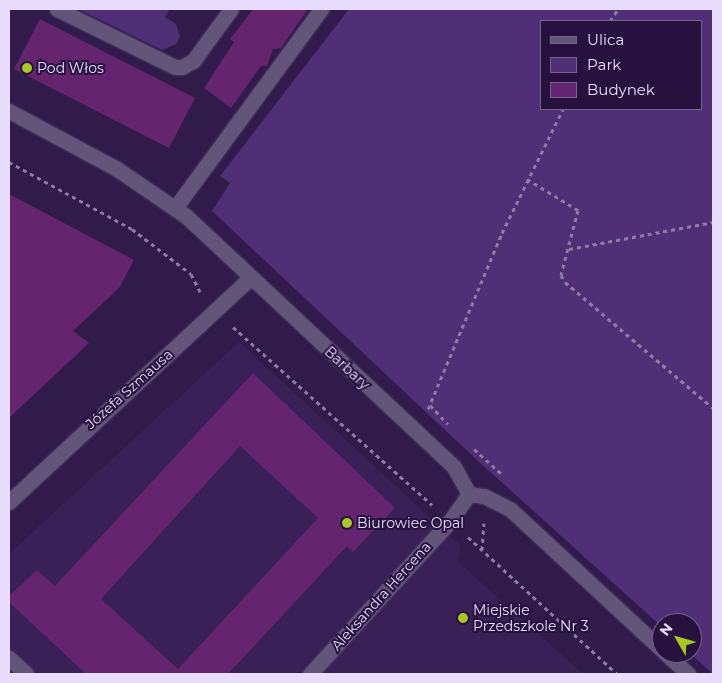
<!DOCTYPE html>
<html>
<head>
<meta charset="utf-8">
<style>
  body { margin:0 }
  #map { position:relative; width:722px; height:683px; overflow:hidden; background:#301b4a; font-family:Montserrat,sans-serif }
  div>[style] { position:absolute }
  .built>* { inset:0; background:#392056 }
  .green>* { inset:0; background:#4f2f76 }
  .building>* { inset:0; background:#64256e }
  .path>* { height:3px; margin-top:-1.5px; transform-origin:0; background:repeating-linear-gradient(90deg,#8d7da4 0 4px,transparent 0 8px) }
  .roads { filter:drop-shadow(0 0 1px #4a3663) drop-shadow(0 0 1px #4a3663) }
  .minor>* { height:15px; margin:-7.5px; padding:0 7.5px; transform-origin:7.5px; border-radius:7.5px; background:#635479 }
  .dots>* { width:14px; height:14px; translate:-50% -50%; box-sizing:border-box; border:2px solid #26113f; border-radius:50% }
  span { translate:-50% -50%; white-space:nowrap; text-align:center; line-height:1.15; -webkit-text-stroke:4px #26113f; paint-order:stroke }
  .poi-label { font-size:14px; color:#e8ddfc }
  .left { translate:0 -50%; text-align:left }
  .street-label { font-size:14px; color:#e8ddfc }
  .frame { position:absolute; inset:0; border:10px solid #e8ddfc; pointer-events:none }
  .legend { position:absolute; left:540px; top:20px; width:162px; height:90px; box-sizing:border-box; background:#26113f; border:1px solid #74638b; margin:0; padding:6px 9px; list-style:none; font-size:15px; color:#e8ddfc }
  .legend li { display:flex; align-items:center; gap:10px; height:25px }
  .legend b { width:25px; border:1px solid #74638b }
  .north { position:absolute; left:652px; top:613px; width:50px; height:50px; box-sizing:border-box; background:#26113f; border:1px solid #74638b; border-radius:50%; rotate:308deg; font-size:14px; font-weight:700; line-height:20px; text-align:center; color:#e8ddfc }
  .north::after { content:''; display:block; margin:auto; width:18px; height:22px; background:#a5c823; clip-path:polygon(50% 0,100% 100%,50% 72%,0 100%) }
</style>
</head>
<body>
<div id="map">
  <div class="built">
    <i style="clip-path:polygon(239px 342px,461px 546px,457px 561px,583px 674px,9px 674px,9px 554px)"></i>
  </div>
  <div class="green">
    <i style="clip-path:polygon(78px 9px,170px 9px,165px 17px,176px 24px,180px 37px,176px 44px,162px 50px)"></i>
    <i style="clip-path:polygon(evenodd,349px 9px,713px 9px,713px 674px,690px 653px,692px 623px,662px 623px,662px 627px,478px 461px,212px 211px,230px 183px,220px 176px,349px 9px,541px 21px,701px 21px,701px 109px,541px 109px,541px 21px)"></i>
  </div>
  <div class="building">
    <i style="clip-path:polygon(253px 9px,308px 9px,281px 48px,273px 49px,267px 66px,261px 66px,231px 108px,204px 88px,234px 42px,230px 39px)"></i>
    <i style="clip-path:polygon(40px 19px,195px 98px,169px 148px,14px 69px)"></i>
    <i style="clip-path:polygon(9px 194px,134px 260px,119px 288px,73px 331px,89px 343px,9px 418px)"></i>
    <i style="clip-path:polygon(evenodd,253px 373px,395px 508px,353px 552px,347px 546px,228px 674px,86px 674px,9px 602px,9px 596px,37px 570px,55px 586px,253px 373px,240px 446px,318px 518px,178px 669px,101px 599px,240px 446px)"></i>
  </div>
  <div class="path">
    <i style="left:610px;top:21px;width:14px;rotate:-56deg"></i>
    <i style="left:9px;top:162px;width:140px;rotate:28.6deg"></i>
    <i style="left:132px;top:229px;width:74px;rotate:37.3deg"></i>
    <i style="left:191px;top:274px;width:20px;rotate:63deg"></i>
    <i style="left:527px;top:179px;width:60px;rotate:31.3deg"></i>
    <i style="left:578px;top:210px;width:67px;rotate:104.7deg"></i>
    <i style="left:561px;top:275px;width:8px;rotate:60deg"></i>
    <i style="left:565px;top:282px;width:194px;rotate:40.4deg"></i>
    <i style="left:569px;top:249px;width:147px;rotate:-10.6deg"></i>
    <i style="left:233px;top:327px;width:267px;rotate:41.8deg"></i>
    <i style="left:430px;top:405px;width:26px;rotate:47deg"></i>
    <i style="left:428px;top:409px;width:191px;rotate:-67.2deg"></i>
    <i style="left:502px;top:233px;width:138px;rotate:-63.8deg"></i>
    <i style="left:474px;top:449px;width:39px;rotate:42deg"></i>
    <i style="left:468px;top:537px;width:202px;rotate:42.6deg"></i>
    <i style="left:482px;top:550px;width:27px;rotate:-86deg"></i>
  </div>
  <div class="roads">
    <div class="minor">
      <i style="left:57px;top:9px;width:131px;rotate:26.2deg"></i>
      <i style="left:175px;top:67px;width:7px"></i>
      <i style="left:182px;top:67px;width:13px;rotate:-29deg"></i>
      <i style="left:193px;top:61px;width:64px;rotate:-53.8deg"></i>
      <i style="left:9px;top:111px;width:123px;rotate:28.2deg"></i>
      <i style="left:117px;top:169px;width:83px;rotate:34.3deg"></i>
      <i style="left:186px;top:216px;width:367px;rotate:43.1deg"></i>
      <i style="left:454px;top:467px;width:31px;rotate:61deg"></i>
      <i style="left:175px;top:208px;width:247px;rotate:-53.7deg"></i>
      <i style="left:469px;top:494px;width:15px;rotate:8deg"></i>
      <i style="left:484px;top:496px;width:29px;rotate:27deg"></i>
      <i style="left:510px;top:509px;width:207px;rotate:42.8deg"></i>
      <i style="left:9px;top:502px;width:329px;rotate:-42.9deg"></i>
      <i style="left:665px;top:653px;width:31px;rotate:42deg"></i>
      <i style="left:9px;top:658px;width:23px;rotate:43deg"></i>
      <i style="left:310px;top:674px;width:207px;rotate:-47.5deg"></i>
      <i style="left:450px;top:521px;width:33px;rotate:-55deg"></i>
    </div>
  </div>
  <div class="dots">
    <i style="left:27px;top:68px;background:#a5c823"></i>
    <i style="left:347px;top:523px;background:#a5c823"></i>
    <i style="left:463px;top:618px;background:#a5c823"></i>
  </div>
  <div class="poi-label">
    <span class="left" style="left:37px;top:68px">Pod Włos</span>
    <span class="left" style="left:357px;top:523px">Biurowiec Opal</span>
    <span class="left" style="left:473px;top:618px">Miejskie<br>Przedszkole Nr 3</span>
  </div>
  <div class="street-label">
    <span style="left:347px;top:368px;rotate:43deg">Barbary</span>
    <span style="left:129px;top:389px;rotate:-42deg">Józefa Szmausa</span>
    <span style="left:381px;top:596px;rotate:-48deg">Aleksandra Hercena</span>
  </div>
  <div class="frame"></div>
  <ul class="legend">
  <li><b style="height:6px;background:#635479"></b>Ulica</li>
  <li><b style="height:14px;background:#4f2f76"></b>Park</li>
  <li><b style="height:14px;background:#64256e"></b>Budynek</li>
  </ul>
  <div class="north">N</div>
</div>
</body>
</html>
